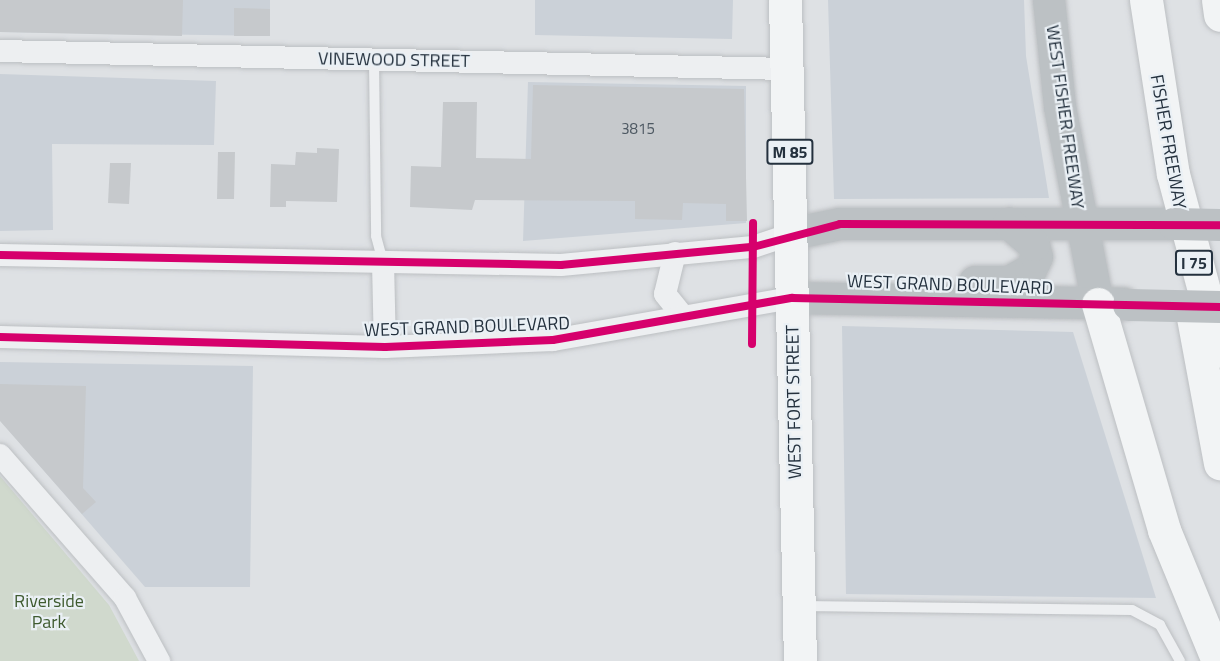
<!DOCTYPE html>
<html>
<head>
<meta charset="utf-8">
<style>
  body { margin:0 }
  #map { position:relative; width:1220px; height:661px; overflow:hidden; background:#dee1e4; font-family:"Titillium Web",sans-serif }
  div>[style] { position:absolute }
  .built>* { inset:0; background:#cbd1d8 }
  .green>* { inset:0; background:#d0d9cd }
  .building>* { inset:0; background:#c6c9cc }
  .roads { filter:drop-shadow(0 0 2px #bcbfc2) drop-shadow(0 0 2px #bcbfc2) }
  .lane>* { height:10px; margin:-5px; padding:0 5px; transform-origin:5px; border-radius:5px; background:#edeff1 }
  .street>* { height:22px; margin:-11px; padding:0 11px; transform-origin:11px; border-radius:11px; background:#edeff1 }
  .secondary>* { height:32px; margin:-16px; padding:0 16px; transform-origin:16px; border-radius:16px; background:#bcc1c4 }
  .primary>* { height:33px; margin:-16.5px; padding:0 16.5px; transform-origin:16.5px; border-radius:16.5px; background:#f2f4f5 }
  .highway>* { height:33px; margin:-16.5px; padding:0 16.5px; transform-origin:16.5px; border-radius:16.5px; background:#f2f4f5 }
  .secondary-bridge>* { height:32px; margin:-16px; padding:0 16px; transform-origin:16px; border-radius:16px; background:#bcc1c4 }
  .cycleway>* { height:8px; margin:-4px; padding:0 4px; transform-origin:4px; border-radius:4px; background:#d6006c }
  span { translate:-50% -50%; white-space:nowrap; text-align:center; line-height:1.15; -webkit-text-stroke:4.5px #eaf0f5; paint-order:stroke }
  .number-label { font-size:15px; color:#4d5862 }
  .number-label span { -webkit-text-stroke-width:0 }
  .shield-label span { padding:2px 4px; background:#eaf0f5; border:2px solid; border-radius:4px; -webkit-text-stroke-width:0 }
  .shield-label { font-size:16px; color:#24313e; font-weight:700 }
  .street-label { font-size:18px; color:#24313e }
  .park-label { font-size:18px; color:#3f5b30 }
</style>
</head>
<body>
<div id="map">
  <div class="built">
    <i style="clip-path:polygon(0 0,270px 0,270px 36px,0 32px)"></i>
    <i style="clip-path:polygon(535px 0,733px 0,732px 39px,535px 35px)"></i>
    <i style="clip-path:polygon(828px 0,1024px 0,1026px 56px,1049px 198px,834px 199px)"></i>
    <i style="clip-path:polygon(0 74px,216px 81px,214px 145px,52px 144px,53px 230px,0 231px)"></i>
    <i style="clip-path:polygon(528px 82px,746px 86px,746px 223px,523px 241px)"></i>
    <i style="clip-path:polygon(842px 326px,1073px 332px,1156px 598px,846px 594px)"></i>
    <i style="clip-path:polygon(0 362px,253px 366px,250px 587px,145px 587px,0 420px)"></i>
  </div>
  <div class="green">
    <i style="clip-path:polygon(0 476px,109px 605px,139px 661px,0 661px)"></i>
  </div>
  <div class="building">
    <i style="clip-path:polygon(0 0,183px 0,182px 36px,0 32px)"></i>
    <i style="clip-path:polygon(234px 8px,270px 9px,270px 36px,234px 36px)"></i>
    <i style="clip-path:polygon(533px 85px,744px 89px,747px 221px,726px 221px,726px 204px,683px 203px,682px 220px,635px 219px,635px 201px,475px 200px,472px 210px,410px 207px,411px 166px,441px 167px,443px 102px,477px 102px,476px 158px,531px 159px)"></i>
    <i style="clip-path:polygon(317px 148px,339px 149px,337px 202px,286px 201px,286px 207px,270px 207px,271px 164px,295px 165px,296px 152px,317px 153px)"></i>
    <i style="clip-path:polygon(218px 152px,235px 152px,234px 199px,217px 199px)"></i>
    <i style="clip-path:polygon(110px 163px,131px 163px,129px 204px,108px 203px)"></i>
    <i style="clip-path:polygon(0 384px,86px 386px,83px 488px,96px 502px,82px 514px,0 421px)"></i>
  </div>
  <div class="roads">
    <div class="lane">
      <i style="left:374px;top:60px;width:176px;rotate:89.3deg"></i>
      <i style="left:376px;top:236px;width:27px;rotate:75deg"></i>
      <i style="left:802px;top:606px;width:330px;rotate:0.7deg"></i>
      <i style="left:1132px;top:610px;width:32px;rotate:28deg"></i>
      <i style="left:1160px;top:625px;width:41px;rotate:60.9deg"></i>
    </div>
    <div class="street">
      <i style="left:0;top:51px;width:787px;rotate:1.31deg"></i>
      <i style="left:675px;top:253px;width:42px;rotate:103.7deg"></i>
      <i style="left:665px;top:294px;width:27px;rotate:51deg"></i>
      <i style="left:0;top:255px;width:561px;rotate:1.02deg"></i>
      <i style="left:561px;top:265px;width:193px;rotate:-5.4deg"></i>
      <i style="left:753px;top:247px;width:41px;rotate:-18.4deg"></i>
      <i style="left:383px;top:262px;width:85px;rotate:88.7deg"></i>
      <i style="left:0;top:337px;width:385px;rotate:1.5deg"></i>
      <i style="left:385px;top:347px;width:168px;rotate:-2.4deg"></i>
      <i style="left:553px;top:340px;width:243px;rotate:-10deg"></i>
      <i style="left:0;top:455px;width:190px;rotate:48.8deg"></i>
      <i style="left:125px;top:598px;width:72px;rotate:61.6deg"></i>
    </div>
    <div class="secondary">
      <i style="left:1049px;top:0;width:108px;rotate:84.1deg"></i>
      <i style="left:1060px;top:107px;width:201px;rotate:79.1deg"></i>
      <i style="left:792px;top:234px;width:49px;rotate:-11.8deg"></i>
      <i style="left:840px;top:224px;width:334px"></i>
      <i style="left:975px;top:282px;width:34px"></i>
      <i style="left:1009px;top:282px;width:25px;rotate:-29deg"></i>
      <i style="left:1031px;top:270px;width:14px;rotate:-65deg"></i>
      <i style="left:1037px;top:257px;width:12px;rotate:-104deg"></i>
      <i style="left:1034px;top:245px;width:33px;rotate:-139deg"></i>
      <i style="left:792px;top:298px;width:332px;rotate:1deg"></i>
    </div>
    <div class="primary">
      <i style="left:785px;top:0;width:661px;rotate:88.7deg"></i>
    </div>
    <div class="highway">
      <i style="left:1146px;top:0;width:176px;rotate:81.2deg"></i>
      <i style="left:1173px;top:174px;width:183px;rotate:75.1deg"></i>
      <i style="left:1218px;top:0;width:15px;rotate:82deg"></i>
      <i style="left:1098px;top:304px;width:235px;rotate:73.7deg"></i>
      <i style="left:1164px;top:530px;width:142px;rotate:67.6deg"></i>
      <i style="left:1192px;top:312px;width:154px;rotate:79.5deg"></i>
    </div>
  </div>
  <div class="secondary-bridge">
    <i style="left:1174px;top:224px;width:46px;rotate:1.2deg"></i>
    <i style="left:1129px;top:305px;width:91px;rotate:1.3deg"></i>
  </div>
  <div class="cycleway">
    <i style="left:0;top:255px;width:561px;rotate:1.02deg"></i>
    <i style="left:561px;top:265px;width:193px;rotate:-5.4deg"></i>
    <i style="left:753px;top:247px;width:90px;rotate:-14.8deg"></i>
    <i style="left:840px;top:224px;width:380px;rotate:0.2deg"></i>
    <i style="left:0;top:337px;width:385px;rotate:1.5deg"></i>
    <i style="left:385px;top:347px;width:168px;rotate:-2.4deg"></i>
    <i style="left:553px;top:340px;width:243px;rotate:-10deg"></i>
    <i style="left:792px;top:298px;width:428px;rotate:1.2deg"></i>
    <i style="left:752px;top:344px;width:121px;rotate:-89.5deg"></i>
  </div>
  <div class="number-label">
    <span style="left:638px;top:129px">3815</span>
  </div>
  <div class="shield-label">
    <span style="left:790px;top:152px">M 85</span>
    <span style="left:1194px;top:263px">I 75</span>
  </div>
  <div class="street-label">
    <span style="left:394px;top:60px;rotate:1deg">VINEWOOD STREET</span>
    <span style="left:1065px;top:117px;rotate:82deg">WEST FISHER FREEWAY</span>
    <span style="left:1168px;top:142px;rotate:80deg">FISHER FREEWAY</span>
    <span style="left:950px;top:285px;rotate:2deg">WEST GRAND BOULEVARD</span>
    <span style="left:467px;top:327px;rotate:-2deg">WEST GRAND BOULEVARD</span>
    <span style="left:794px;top:402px;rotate:-91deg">WEST FORT STREET</span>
  </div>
  <div class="park-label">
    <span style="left:49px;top:612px">Riverside<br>Park</span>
  </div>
</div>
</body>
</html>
